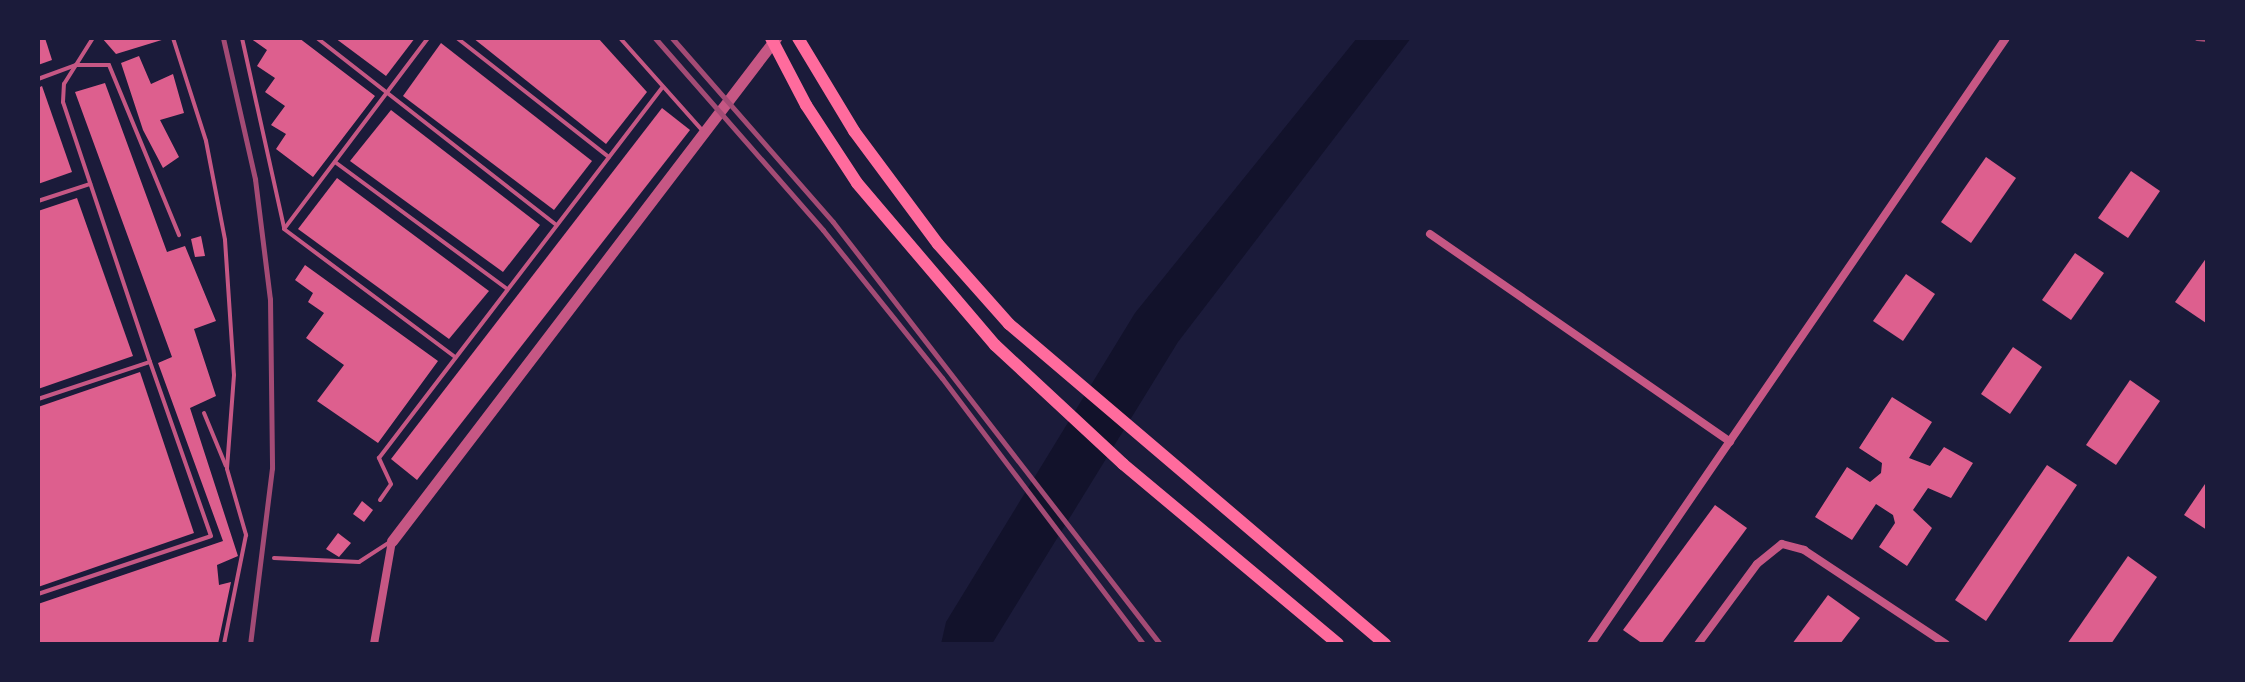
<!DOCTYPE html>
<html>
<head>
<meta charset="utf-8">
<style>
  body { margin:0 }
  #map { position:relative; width:2245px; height:682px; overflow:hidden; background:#1b1b3a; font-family:Commissioner,sans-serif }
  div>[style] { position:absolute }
  .water>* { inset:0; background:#12122b }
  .building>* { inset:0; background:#dd5f8e }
  .service>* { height:4px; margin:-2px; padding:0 2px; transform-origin:2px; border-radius:2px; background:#c65784 }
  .minor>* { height:8px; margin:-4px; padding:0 4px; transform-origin:4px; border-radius:4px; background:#c65784 }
  .tertiary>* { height:11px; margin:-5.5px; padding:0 5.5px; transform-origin:5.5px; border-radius:5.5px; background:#c65784 }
  .secondary>* { height:12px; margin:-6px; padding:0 6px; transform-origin:6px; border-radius:6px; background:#ff6b9d }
  .rail>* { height:5px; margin:-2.5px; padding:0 2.5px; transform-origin:2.5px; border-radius:2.5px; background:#a44b75 }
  span { translate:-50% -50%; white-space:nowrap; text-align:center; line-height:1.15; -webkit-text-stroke:8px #1b1b3a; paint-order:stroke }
  .frame { position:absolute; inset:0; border:40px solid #1b1b3a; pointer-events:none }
</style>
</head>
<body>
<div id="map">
  <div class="water">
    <i style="clip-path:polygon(1357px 38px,1411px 38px,1178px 342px,992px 644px,941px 644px,946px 622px,1135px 313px)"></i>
  </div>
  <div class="building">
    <i style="clip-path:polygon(45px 38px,52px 60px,38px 65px,38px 39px)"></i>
    <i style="clip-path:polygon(102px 38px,165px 38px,165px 39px,116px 54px)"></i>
    <i style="clip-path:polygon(250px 38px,299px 38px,375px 96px,313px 177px,276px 149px,286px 134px,271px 125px,285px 106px,265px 92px,275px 78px,257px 66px,267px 50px)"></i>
    <i style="clip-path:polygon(335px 38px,415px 38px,386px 76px)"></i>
    <i style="clip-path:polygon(473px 38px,598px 38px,647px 92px,606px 144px)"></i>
    <i style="clip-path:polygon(441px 43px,592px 161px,554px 210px,403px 96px)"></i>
    <i style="clip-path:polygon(139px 56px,151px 84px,173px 74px,184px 113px,160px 120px,179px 157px,163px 168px,143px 130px,121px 63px)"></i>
    <i style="clip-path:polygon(105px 83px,167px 252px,185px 246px,216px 321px,194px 329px,216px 396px,190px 408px,238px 556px,217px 565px,219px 585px,231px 582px,218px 644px,38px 644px,38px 604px,223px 541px,158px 363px,172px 357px,75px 92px)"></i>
    <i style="clip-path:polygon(42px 86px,72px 172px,38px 184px,38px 88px)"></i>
    <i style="clip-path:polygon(662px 108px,690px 130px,417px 480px,391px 459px)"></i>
    <i style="clip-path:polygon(391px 110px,540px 225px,503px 272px,350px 161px)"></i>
    <i style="clip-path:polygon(1986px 157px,2016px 178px,1971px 243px,1941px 222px)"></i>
    <i style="clip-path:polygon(2131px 171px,2160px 191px,2128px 238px,2098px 218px)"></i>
    <i style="clip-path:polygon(337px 178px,489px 291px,449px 339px,298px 229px)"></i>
    <i style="clip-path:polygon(77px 198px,133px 356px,38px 389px,38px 211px)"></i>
    <i style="clip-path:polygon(201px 236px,205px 256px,195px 257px,191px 239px)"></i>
    <i style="clip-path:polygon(2075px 253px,2104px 273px,2071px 320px,2042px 300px)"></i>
    <i style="clip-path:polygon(2207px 257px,2207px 321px,2206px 323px,2175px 302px)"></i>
    <i style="clip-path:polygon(305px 265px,438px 361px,378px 443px,317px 401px,344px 365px,306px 338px,324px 313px,308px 302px,313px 293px,295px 280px)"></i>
    <i style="clip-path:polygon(1906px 274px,1935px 294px,1903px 341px,1873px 321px)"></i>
    <i style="clip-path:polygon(2013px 347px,2042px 367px,2010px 414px,1981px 394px)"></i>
    <i style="clip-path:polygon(140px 372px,194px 533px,38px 587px,38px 407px)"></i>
    <i style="clip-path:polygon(2130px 380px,2160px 401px,2116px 465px,2086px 445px)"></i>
    <i style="clip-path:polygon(1892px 397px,1932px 422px,1909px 458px,1930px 466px,1944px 447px,1973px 463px,1951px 498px,1928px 488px,1913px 510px,1932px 528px,1907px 566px,1879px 547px,1895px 523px,1893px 515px,1876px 504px,1852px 540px,1815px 517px,1847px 467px,1870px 482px,1881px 473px,1882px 463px,1859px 448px)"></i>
    <i style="clip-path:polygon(2047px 465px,2077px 485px,1986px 621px,1955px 600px)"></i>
    <i style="clip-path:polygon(2207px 481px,2207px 530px,2184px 515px)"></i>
    <i style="clip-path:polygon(362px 501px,373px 510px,364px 522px,353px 514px)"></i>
    <i style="clip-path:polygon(1715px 505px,1747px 528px,1661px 644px,1643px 644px,1623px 630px)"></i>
    <i style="clip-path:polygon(338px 533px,351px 543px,339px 557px,326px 549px)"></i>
    <i style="clip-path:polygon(2128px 556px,2157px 577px,2111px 644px,2067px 644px)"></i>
    <i style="clip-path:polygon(1828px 595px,1860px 618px,1840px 644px,1792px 644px)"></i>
  </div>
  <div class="service">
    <i style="left:173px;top:38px;width:108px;rotate:72.2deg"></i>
    <i style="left:206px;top:141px;width:101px;rotate:79.1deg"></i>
    <i style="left:225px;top:240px;width:135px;rotate:86.2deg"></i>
    <i style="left:234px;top:375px;width:94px;rotate:94.3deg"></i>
    <i style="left:227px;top:469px;width:69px;rotate:73.9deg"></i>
    <i style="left:246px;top:535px;width:111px;rotate:101.4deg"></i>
    <i style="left:242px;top:38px;width:194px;rotate:77.5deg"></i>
    <i style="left:317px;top:38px;width:303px;rotate:38deg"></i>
    <i style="left:428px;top:38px;width:239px;rotate:127deg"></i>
    <i style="left:284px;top:229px;width:212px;rotate:36.8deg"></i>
    <i style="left:457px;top:38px;width:193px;rotate:38.1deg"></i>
    <i style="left:620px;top:38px;width:123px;rotate:48.3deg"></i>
    <i style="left:38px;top:79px;width:40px;rotate:-20.2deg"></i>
    <i style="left:76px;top:65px;width:33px"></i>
    <i style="left:109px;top:65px;width:184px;rotate:67.6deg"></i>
    <i style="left:335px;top:162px;width:214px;rotate:36.4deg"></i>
    <i style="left:38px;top:201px;width:55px;rotate:-18.1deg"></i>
    <i style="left:38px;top:399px;width:118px;rotate:-18.3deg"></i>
    <i style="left:150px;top:362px;width:274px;rotate:-108.5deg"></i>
    <i style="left:63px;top:102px;width:18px;rotate:-87deg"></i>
    <i style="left:64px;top:84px;width:54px;rotate:-57.8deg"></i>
    <i style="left:204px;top:413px;width:57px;rotate:67.5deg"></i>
    <i style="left:380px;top:500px;width:19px;rotate:-55deg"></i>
    <i style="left:391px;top:484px;width:29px;rotate:-115deg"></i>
    <i style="left:379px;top:458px;width:467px;rotate:-52.6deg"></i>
    <i style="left:274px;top:558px;width:85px;rotate:2.7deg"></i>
    <i style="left:359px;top:562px;width:37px;rotate:-33deg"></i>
    <i style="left:38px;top:594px;width:182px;rotate:-18.5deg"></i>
    <i style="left:211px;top:536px;width:184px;rotate:-109.3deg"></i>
  </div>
  <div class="minor">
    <i style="left:1430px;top:234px;width:365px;rotate:34.7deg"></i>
    <i style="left:374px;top:644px;width:105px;rotate:-80.1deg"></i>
    <i style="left:1591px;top:644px;width:734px;rotate:-55.6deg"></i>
    <i style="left:1698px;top:644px;width:99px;rotate:-53.6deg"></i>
    <i style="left:1757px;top:564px;width:32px;rotate:-39deg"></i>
    <i style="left:1782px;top:544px;width:23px;rotate:15deg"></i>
    <i style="left:1804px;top:550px;width:170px;rotate:33.5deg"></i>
  </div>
  <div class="tertiary">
    <i style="left:392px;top:541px;width:633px;rotate:-52.64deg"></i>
  </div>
  <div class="secondary">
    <i style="left:771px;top:38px;width:76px;rotate:62.4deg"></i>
    <i style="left:806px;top:105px;width:93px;rotate:56.8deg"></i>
    <i style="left:857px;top:183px;width:213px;rotate:49.6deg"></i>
    <i style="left:995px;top:345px;width:175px;rotate:42.9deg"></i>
    <i style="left:1123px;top:464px;width:280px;rotate:39.9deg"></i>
    <i style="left:798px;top:38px;width:109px;rotate:58.9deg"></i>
    <i style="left:854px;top:131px;width:141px;rotate:53.4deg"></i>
    <i style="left:938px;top:244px;width:107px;rotate:48.4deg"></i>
    <i style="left:1009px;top:324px;width:494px;rotate:40.4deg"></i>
  </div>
  <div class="rail">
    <i style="left:223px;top:38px;width:145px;rotate:77.2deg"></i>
    <i style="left:255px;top:179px;width:121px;rotate:82.9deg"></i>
    <i style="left:270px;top:299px;width:169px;rotate:89.3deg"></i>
    <i style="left:272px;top:468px;width:177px;rotate:97.1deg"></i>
    <i style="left:655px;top:38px;width:255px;rotate:48.8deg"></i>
    <i style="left:823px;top:230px;width:190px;rotate:51.2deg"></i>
    <i style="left:942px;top:378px;width:333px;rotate:52.9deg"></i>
    <i style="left:672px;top:38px;width:244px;rotate:48.8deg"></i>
    <i style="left:833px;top:222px;width:534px;rotate:52.23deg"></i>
    <i style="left:2197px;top:38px;width:10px;rotate:6deg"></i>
  </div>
  <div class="frame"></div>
</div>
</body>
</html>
